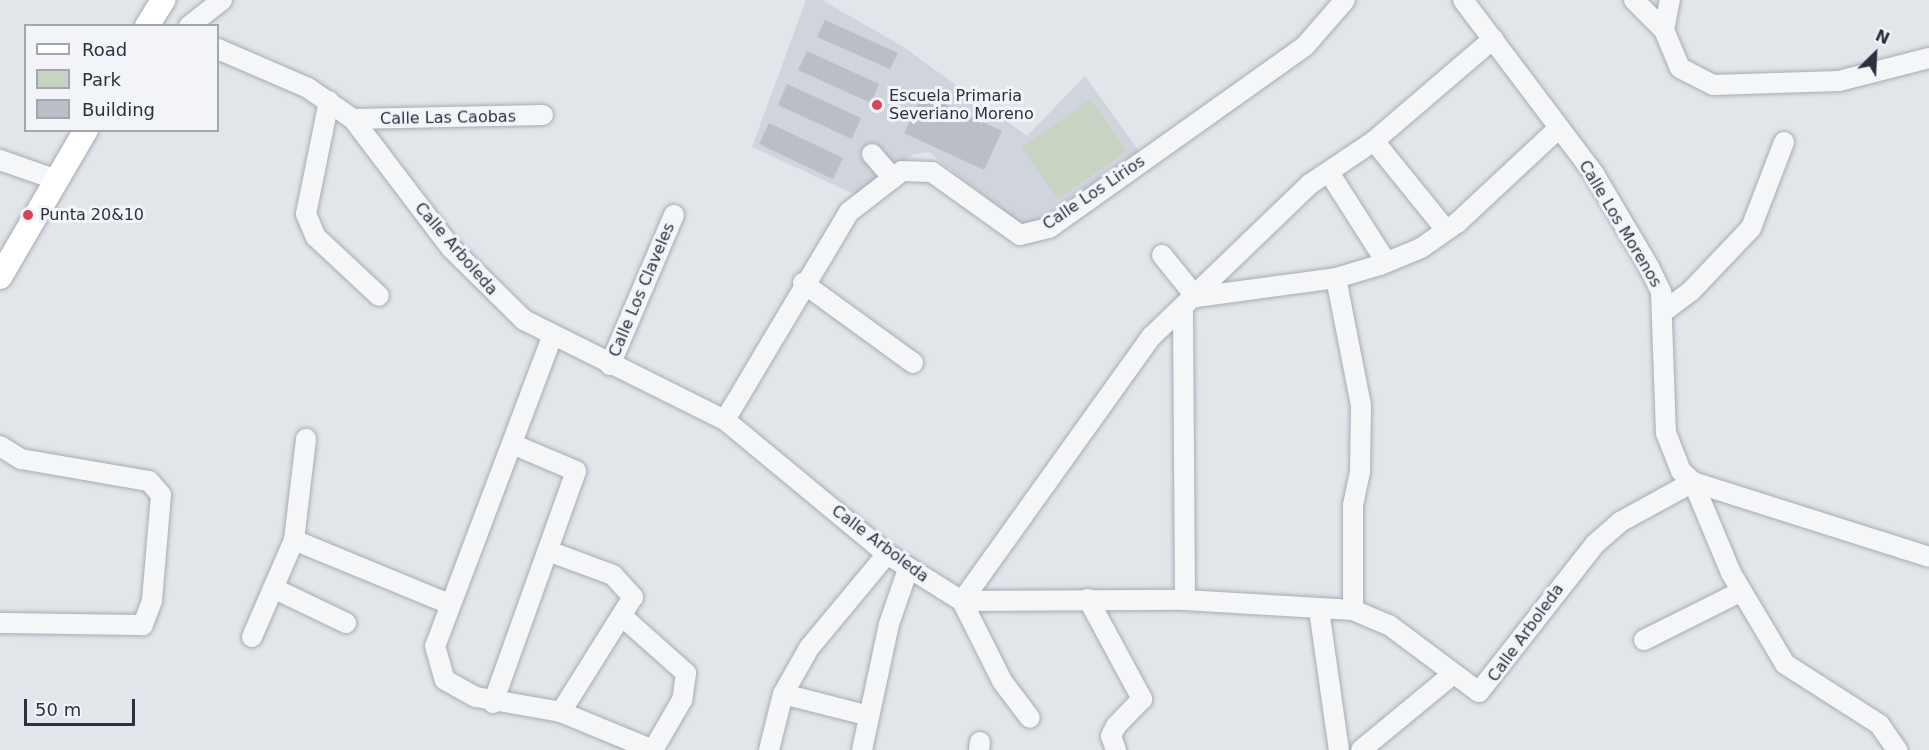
<!DOCTYPE html>
<html>
<head>
<meta charset="utf-8">
<style>
  body { margin:0 }
  #map { position:relative; width:1929px; height:750px; overflow:hidden; background:#e2e5ea; font-family:"DejaVu Sans",sans-serif }
  div>[style] { position:absolute }
  .built>* { inset:0; background:#d0d4dc }
  .green>* { inset:0; background:#c7d4c3 }
  .building>* { inset:0; background:#b9bec7 }
  .roads { filter:drop-shadow(0 0 2px #a7acb4) drop-shadow(0 0 2px #a7acb4) }
  .minor>* { height:20px; margin:-10px; padding:0 10px; transform-origin:10px; border-radius:10px; background:#f5f6f8 }
  .major>* { height:24px; margin:-12px; padding:0 12px; transform-origin:12px; border-radius:12px; background:#fff }
  .dots>* { width:16px; height:16px; translate:-50% -50%; box-sizing:border-box; border:3px solid #f2f4f8; border-radius:50% }
  span { translate:-50% -50%; white-space:nowrap; text-align:center; line-height:1.15; -webkit-text-stroke:6px #f2f4f8; paint-order:stroke }
  .poi-label { font-size:16px; color:#2a3242 }
  .left { translate:0 -50%; text-align:left }
  .street-label { font-size:16px; color:#2a3242 }
  .legend { position:absolute; left:24px; top:24px; width:195px; height:108px; box-sizing:border-box; background:#f2f4f8; border:2px solid #a2a6af; margin:0; padding:8px 10px; list-style:none; font-size:18px; color:#2a3242 }
  .legend li { display:flex; align-items:center; gap:12px; height:30px }
  .legend b { width:30px; border:2px solid #a2a6af }
  .north { position:absolute; left:1845px; top:24px; width:60px; height:60px; -webkit-text-stroke:4px #f2f4f8; paint-order:stroke; rotate:24deg; font-size:16px; font-weight:700; line-height:24px; text-align:center; color:#2a3242 }
  .north::after { content:''; display:block; margin:auto; width:21px; height:27px; background:#2a3242; clip-path:polygon(50% 0,100% 100%,50% 72%,0 100%) }
  .scale { position:absolute; left:24px; top:699px; width:111px; height:27px; box-sizing:border-box; border:3px solid #2a3242; border-top:0; padding-left:8px; font-size:18px; line-height:21px; white-space:nowrap; color:#2a3242; -webkit-text-stroke:4px #f2f4f8; paint-order:stroke }
</style>
</head>
<body>
<div id="map">
  <div class="built">
    <i style="clip-path:polygon(806px 0,822px 0,902px 46px,1027px 136px,1085px 76px,1139px 151px,1032px 224px,1017px 222px,929px 152px,914px 154px,858px 196px,752px 147px)"></i>
  </div>
  <div class="green">
    <i style="clip-path:polygon(1091px 99px,1127px 151px,1058px 199px,1021px 147px)"></i>
  </div>
  <div class="building">
    <i style="clip-path:polygon(825px 20px,898px 53px,890px 69px,817px 37px)"></i>
    <i style="clip-path:polygon(807px 51px,879px 84px,871px 103px,798px 70px)"></i>
    <i style="clip-path:polygon(787px 84px,861px 118px,852px 139px,778px 105px)"></i>
    <i style="clip-path:polygon(923px 94px,1002px 131px,984px 170px,904px 133px)"></i>
    <i style="clip-path:polygon(769px 123px,843px 158px,833px 179px,759px 144px)"></i>
  </div>
  <div class="roads">
    <div class="minor">
      <i style="left:1463px;top:0;width:218px;rotate:53deg"></i>
      <i style="left:1594px;top:174px;width:108px;rotate:59.4deg"></i>
      <i style="left:1649px;top:267px;width:28px;rotate:64deg"></i>
      <i style="left:1661px;top:292px;width:141px;rotate:88deg"></i>
      <i style="left:1666px;top:433px;width:41px;rotate:68.5deg"></i>
      <i style="left:1681px;top:471px;width:16px;rotate:43deg"></i>
      <i style="left:1693px;top:482px;width:248px;rotate:17.6deg"></i>
      <i style="left:1634px;top:0;width:42px;rotate:45deg"></i>
      <i style="left:1664px;top:30px;width:41px;rotate:67.2deg"></i>
      <i style="left:1680px;top:68px;width:37px;rotate:27deg"></i>
      <i style="left:1713px;top:85px;width:126px;rotate:-1.8deg"></i>
      <i style="left:1839px;top:81px;width:93px;rotate:-14.3deg"></i>
      <i style="left:189px;top:26px;width:42px;rotate:-38.2deg"></i>
      <i style="left:1664px;top:30px;width:31px;rotate:-79deg"></i>
      <i style="left:218px;top:49px;width:98px;rotate:23.4deg"></i>
      <i style="left:308px;top:88px;width:55px;rotate:34.6deg"></i>
      <i style="left:353px;top:119px;width:162px;rotate:52.8deg"></i>
      <i style="left:451px;top:248px;width:103px;rotate:44.6deg"></i>
      <i style="left:524px;top:320px;width:225px;rotate:26.5deg"></i>
      <i style="left:725px;top:420px;width:210px;rotate:39.6deg"></i>
      <i style="left:887px;top:554px;width:89px;rotate:32.1deg"></i>
      <i style="left:962px;top:601px;width:223px;rotate:-0.3deg"></i>
      <i style="left:1185px;top:600px;width:168px;rotate:3.4deg"></i>
      <i style="left:1353px;top:610px;width:39px;rotate:23deg"></i>
      <i style="left:1389px;top:625px;width:112px;rotate:36.7deg"></i>
      <i style="left:1479px;top:692px;width:188px;rotate:-51.9deg"></i>
      <i style="left:1595px;top:544px;width:33px;rotate:-41deg"></i>
      <i style="left:1620px;top:522px;width:83px;rotate:-28.7deg"></i>
      <i style="left:1693px;top:482px;width:99px;rotate:67.3deg"></i>
      <i style="left:1731px;top:573px;width:106px;rotate:59.3deg"></i>
      <i style="left:1785px;top:664px;width:112px;rotate:32.6deg"></i>
      <i style="left:1879px;top:724px;width:32px;rotate:55deg"></i>
      <i style="left:329px;top:101px;width:115px;rotate:101.5deg"></i>
      <i style="left:306px;top:214px;width:25px;rotate:67deg"></i>
      <i style="left:316px;top:237px;width:86px;rotate:43.1deg"></i>
      <i style="left:353px;top:119px;width:190px;rotate:-1.2deg"></i>
      <i style="left:1374px;top:141px;width:114px;rotate:51deg"></i>
      <i style="left:872px;top:154px;width:32px;rotate:49deg"></i>
      <i style="left:0;top:160px;width:60px;rotate:19.3deg"></i>
      <i style="left:1330px;top:174px;width:104px;rotate:57.5deg"></i>
      <i style="left:1162px;top:255px;width:54px;rotate:51deg"></i>
      <i style="left:1196px;top:297px;width:141px;rotate:-7.7deg"></i>
      <i style="left:1336px;top:278px;width:46px;rotate:-16.5deg"></i>
      <i style="left:1380px;top:265px;width:44px;rotate:-22.5deg"></i>
      <i style="left:1421px;top:248px;width:44px;rotate:-34.8deg"></i>
      <i style="left:1457px;top:223px;width:139px;rotate:-43deg"></i>
      <i style="left:1336px;top:278px;width:130px;rotate:78.9deg"></i>
      <i style="left:1361px;top:406px;width:66px;rotate:90.9deg"></i>
      <i style="left:1360px;top:472px;width:34px;rotate:102deg"></i>
      <i style="left:1353px;top:505px;width:105px;rotate:90deg"></i>
      <i style="left:803px;top:283px;width:136px;rotate:36deg"></i>
      <i style="left:1183px;top:312px;width:288px;rotate:89.6deg"></i>
      <i style="left:1663px;top:312px;width:35px;rotate:-37deg"></i>
      <i style="left:1691px;top:291px;width:87px;rotate:-46.4deg"></i>
      <i style="left:1751px;top:228px;width:92px;rotate:-69deg"></i>
      <i style="left:552px;top:337px;width:330px;rotate:110.7deg"></i>
      <i style="left:435px;top:646px;width:35px;rotate:74deg"></i>
      <i style="left:445px;top:680px;width:35px;rotate:29deg"></i>
      <i style="left:476px;top:697px;width:86px;rotate:10deg"></i>
      <i style="left:561px;top:712px;width:100px;rotate:22.4deg"></i>
      <i style="left:610px;top:365px;width:163px;rotate:-66.9deg"></i>
      <i style="left:725px;top:420px;width:242px;rotate:-59.2deg"></i>
      <i style="left:849px;top:212px;width:67px;rotate:-37.7deg"></i>
      <i style="left:902px;top:171px;width:30px;rotate:2deg"></i>
      <i style="left:932px;top:172px;width:108px;rotate:35.6deg"></i>
      <i style="left:1020px;top:235px;width:30px;rotate:-14deg"></i>
      <i style="left:1049px;top:228px;width:314px;rotate:-35.4deg"></i>
      <i style="left:1305px;top:46px;width:61px;rotate:-49deg"></i>
      <i style="left:0;top:446px;width:25px;rotate:32deg"></i>
      <i style="left:21px;top:459px;width:130px;rotate:9.8deg"></i>
      <i style="left:149px;top:481px;width:18px;rotate:49deg"></i>
      <i style="left:161px;top:495px;width:106px;rotate:94.9deg"></i>
      <i style="left:152px;top:601px;width:26px;rotate:111deg"></i>
      <i style="left:143px;top:625px;width:143px;rotate:-179.2deg"></i>
      <i style="left:294px;top:540px;width:165px;rotate:22.4deg"></i>
      <i style="left:548px;top:551px;width:69px;rotate:20.3deg"></i>
      <i style="left:613px;top:575px;width:30px;rotate:48deg"></i>
      <i style="left:633px;top:597px;width:136px;rotate:122.1deg"></i>
      <i style="left:273px;top:588px;width:81px;rotate:25.6deg"></i>
      <i style="left:1088px;top:599px;width:114px;rotate:61.6deg"></i>
      <i style="left:1142px;top:699px;width:37px;rotate:134deg"></i>
      <i style="left:1116px;top:726px;width:11px;rotate:117deg"></i>
      <i style="left:1111px;top:736px;width:15px;rotate:70deg"></i>
      <i style="left:962px;top:601px;width:326px;rotate:-54.4deg"></i>
      <i style="left:1152px;top:336px;width:219px;rotate:-43.9deg"></i>
      <i style="left:1310px;top:184px;width:77px;rotate:-33.9deg"></i>
      <i style="left:1374px;top:141px;width:157px;rotate:-40.6deg"></i>
      <i style="left:962px;top:601px;width:89px;rotate:63.4deg"></i>
      <i style="left:1002px;top:681px;width:46px;rotate:52.9deg"></i>
      <i style="left:1319px;top:610px;width:141px;rotate:81.9deg"></i>
      <i style="left:624px;top:618px;width:83px;rotate:41.6deg"></i>
      <i style="left:686px;top:673px;width:27px;rotate:98deg"></i>
      <i style="left:682px;top:700px;width:58px;rotate:120.1deg"></i>
      <i style="left:252px;top:637px;width:106px;rotate:-66.6deg"></i>
      <i style="left:294px;top:540px;width:102px;rotate:-83.2deg"></i>
      <i style="left:1644px;top:640px;width:107px;rotate:-26.6deg"></i>
      <i style="left:783px;top:694px;width:86px;rotate:14.2deg"></i>
      <i style="left:493px;top:703px;width:246px;rotate:-70.3deg"></i>
      <i style="left:576px;top:471px;width:69px;rotate:-157.1deg"></i>
      <i style="left:769px;top:750px;width:58px;rotate:-76deg"></i>
      <i style="left:783px;top:694px;width:53px;rotate:-60.5deg"></i>
      <i style="left:809px;top:648px;width:122px;rotate:-50.3deg"></i>
      <i style="left:862px;top:750px;width:129px;rotate:-77.9deg"></i>
      <i style="left:889px;top:624px;width:58px;rotate:-70.9deg"></i>
      <i style="left:979px;top:750px;width:8px;rotate:-83deg"></i>
      <i style="left:1361px;top:750px;width:118px;rotate:-39.5deg"></i>
    </div>
    <div class="major">
      <i style="left:147px;top:26px;width:31px;rotate:-58deg"></i>
      <i style="left:0;top:277px;width:170px;rotate:-59.7deg"></i>
    </div>
  </div>
  <div class="dots">
    <i style="left:877px;top:105px;background:#cf4759"></i>
    <i style="left:28px;top:215px;background:#cf4759"></i>
  </div>
  <div class="poi-label">
    <span class="left" style="left:889px;top:105px">Escuela Primaria<br>Severiano Moreno</span>
    <span class="left" style="left:40px;top:215px">Punta 20&amp;10</span>
  </div>
  <div class="street-label">
    <span style="left:448px;top:118px;rotate:-1deg">Calle Las Caobas</span>
    <span style="left:1094px;top:193px;rotate:-34deg">Calle Los Lirios</span>
    <span style="left:1620px;top:224px;rotate:59deg">Calle Los Morenos</span>
    <span style="left:456px;top:249px;rotate:49deg">Calle Arboleda</span>
    <span style="left:642px;top:290px;rotate:-67deg">Calle Los Claveles</span>
    <span style="left:880px;top:544px;rotate:37deg">Calle Arboleda</span>
    <span style="left:1526px;top:633px;rotate:-54deg">Calle Arboleda</span>
  </div>
  <ul class="legend">
  <li><b style="height:8px;background:#fff"></b>Road</li>
  <li><b style="height:16px;background:#c7d4c3"></b>Park</li>
  <li><b style="height:16px;background:#b9bec7"></b>Building</li>
  </ul>
  <div class="north">N</div>
  <div class="scale">50 m</div>
</div>
</body>
</html>
